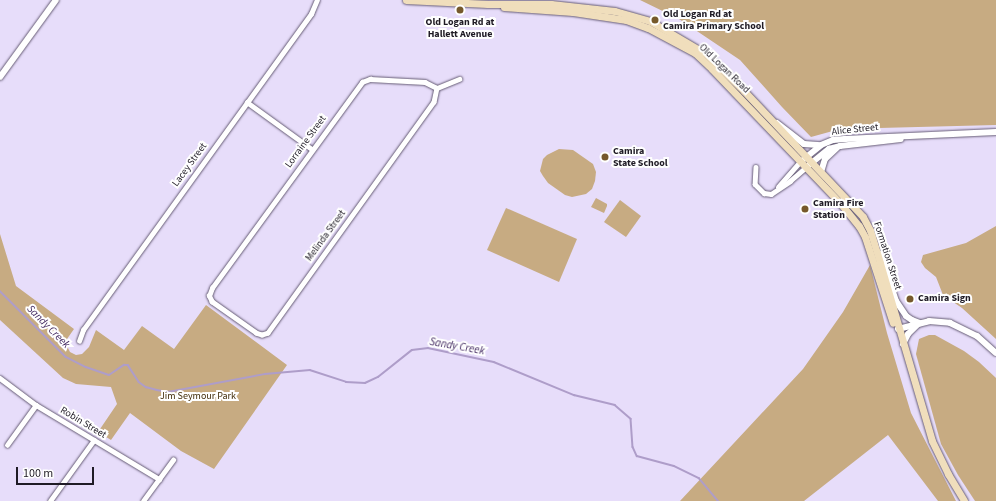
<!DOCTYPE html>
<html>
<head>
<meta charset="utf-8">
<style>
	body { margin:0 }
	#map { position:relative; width:996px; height:501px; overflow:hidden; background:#e7ddfa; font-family:"Source Sans 3",sans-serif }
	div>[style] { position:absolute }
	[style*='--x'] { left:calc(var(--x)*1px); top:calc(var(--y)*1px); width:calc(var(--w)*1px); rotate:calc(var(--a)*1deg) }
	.green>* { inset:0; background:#c7ab82 }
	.stream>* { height:1.5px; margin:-0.75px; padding:0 0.75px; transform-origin:0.75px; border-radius:0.75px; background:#ae9dc9 }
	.roads { filter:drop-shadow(0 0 1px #665c75) drop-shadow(0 0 1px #665c75) }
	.minor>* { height:4.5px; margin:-2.25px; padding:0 2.25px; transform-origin:2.25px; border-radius:2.25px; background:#fff }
	.tertiary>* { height:6px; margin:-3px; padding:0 3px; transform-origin:3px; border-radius:3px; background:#fff }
	.secondary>* { height:7px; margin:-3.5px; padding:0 3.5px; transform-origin:3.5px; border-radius:3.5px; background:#f0debc }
	.dots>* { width:11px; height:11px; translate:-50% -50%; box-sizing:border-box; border:2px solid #fff; border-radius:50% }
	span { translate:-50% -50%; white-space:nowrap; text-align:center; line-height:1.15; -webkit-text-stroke:4px #fff; paint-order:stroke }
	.poi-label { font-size:10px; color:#1f1b25; font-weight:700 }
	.left { translate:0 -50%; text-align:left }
	.street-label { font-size:10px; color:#1f1b25 }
	.park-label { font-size:10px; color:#412c09 }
	.water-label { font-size:11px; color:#442b62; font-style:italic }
	.scale { position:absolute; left:16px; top:467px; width:78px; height:18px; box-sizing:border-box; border:2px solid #1f1b25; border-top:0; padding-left:5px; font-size:12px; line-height:14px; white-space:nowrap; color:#1f1b25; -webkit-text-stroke:3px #fff; paint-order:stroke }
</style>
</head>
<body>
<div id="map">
	<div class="green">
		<div style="clip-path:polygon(640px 0,996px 0,996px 125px,840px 129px,811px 137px,782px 107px,740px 60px,679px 19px)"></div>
		<div style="clip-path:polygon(559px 149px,573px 150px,593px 164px,596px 172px,595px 181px,592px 189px,586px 194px,572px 197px,565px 195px,548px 183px,543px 176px,540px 171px,543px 159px,547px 155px)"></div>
		<div style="clip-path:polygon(596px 198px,607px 204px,607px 206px,604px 213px,591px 207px)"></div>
		<div style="clip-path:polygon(620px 200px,641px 216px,626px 237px,604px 222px)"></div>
		<div style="clip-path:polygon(506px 208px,577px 239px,559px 282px,487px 250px)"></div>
		<div style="clip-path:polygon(996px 226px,996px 339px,962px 308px,943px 295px,936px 277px,925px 268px,921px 262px,923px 255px,966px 243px)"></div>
		<div style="clip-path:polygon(0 234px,16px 286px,74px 329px,67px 339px,66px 344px,70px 352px,76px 355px,82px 354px,89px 347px,96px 330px,124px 350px,142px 326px,174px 349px,206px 305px,287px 365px,214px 469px,181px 451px,130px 413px,111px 440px,98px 432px,117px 404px,111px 387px,76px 384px,63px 378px,0 320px)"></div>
		<div style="clip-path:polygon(870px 265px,887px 333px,911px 413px,956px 501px,938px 501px,888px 435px,804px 501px,680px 501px,803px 369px,843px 312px)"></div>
		<div style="clip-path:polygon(929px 335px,935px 335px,964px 351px,979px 362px,996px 378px,996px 501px,975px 501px,958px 475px,941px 444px,916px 354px,919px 339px)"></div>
	</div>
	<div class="stream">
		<div style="--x:0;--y:291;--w:93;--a:45"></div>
		<div style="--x:66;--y:357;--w:22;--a:27"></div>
		<div style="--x:86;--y:367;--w:24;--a:19"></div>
		<div style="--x:109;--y:375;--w:18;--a:-34"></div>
		<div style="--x:124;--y:365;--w:4;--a:0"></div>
		<div style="--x:128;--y:365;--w:20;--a:57"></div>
		<div style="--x:139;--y:382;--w:9;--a:36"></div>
		<div style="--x:146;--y:387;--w:11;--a:15"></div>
		<div style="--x:157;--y:390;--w:11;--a:10"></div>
		<div style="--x:168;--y:392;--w:99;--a:-10.5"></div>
		<div style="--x:265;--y:374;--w:45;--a:-5.1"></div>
		<div style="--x:310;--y:370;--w:38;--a:18"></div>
		<div style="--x:346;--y:382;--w:19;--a:3"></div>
		<div style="--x:365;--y:383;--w:14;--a:-25"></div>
		<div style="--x:378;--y:377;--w:43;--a:-38.5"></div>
		<div style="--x:412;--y:350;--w:16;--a:-7"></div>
		<div style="--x:428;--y:348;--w:67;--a:12"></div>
		<div style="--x:494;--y:362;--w:87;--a:22.4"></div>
		<div style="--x:574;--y:395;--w:42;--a:13.7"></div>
		<div style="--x:615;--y:405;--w:21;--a:41"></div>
		<div style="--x:631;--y:419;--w:28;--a:86"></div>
		<div style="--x:633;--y:447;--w:10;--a:66"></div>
		<div style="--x:637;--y:456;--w:38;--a:15"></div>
		<div style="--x:674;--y:466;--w:28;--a:26"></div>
		<div style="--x:699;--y:478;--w:30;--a:50"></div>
	</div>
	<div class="roads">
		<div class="minor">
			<div style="--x:437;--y:88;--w:14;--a:102"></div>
			<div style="--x:434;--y:102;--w:284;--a:125.7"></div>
			<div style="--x:268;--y:333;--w:6;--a:162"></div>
			<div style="--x:262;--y:335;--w:6;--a:-162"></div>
			<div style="--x:256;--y:333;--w:54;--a:-144.8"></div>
			<div style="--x:212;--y:302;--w:7;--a:-117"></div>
			<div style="--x:209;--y:296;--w:9;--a:-69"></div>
			<div style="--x:212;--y:288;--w:255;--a:-53.9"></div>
			<div style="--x:362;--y:82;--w:9;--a:-21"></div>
			<div style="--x:370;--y:79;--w:55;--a:3.1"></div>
			<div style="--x:425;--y:82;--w:13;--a:27"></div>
			<div style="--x:437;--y:88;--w:24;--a:-22"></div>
			<div style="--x:247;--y:102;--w:80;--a:35.9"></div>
			<div style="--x:756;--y:167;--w:17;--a:93"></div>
			<div style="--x:755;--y:184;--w:13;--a:45"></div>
			<div style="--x:764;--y:193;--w:7;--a:8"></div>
			<div style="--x:771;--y:194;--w:23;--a:-34"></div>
			<div style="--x:790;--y:181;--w:21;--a:-41"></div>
			<div style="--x:778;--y:187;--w:33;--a:-49"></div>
			<div style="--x:79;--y:341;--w:12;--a:-70"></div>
			<div style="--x:83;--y:330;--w:390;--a:-54.2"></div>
			<div style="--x:311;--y:14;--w:15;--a:-67"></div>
			<div style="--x:0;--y:378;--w:45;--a:36.9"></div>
			<div style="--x:36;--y:405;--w:144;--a:31"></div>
			<div style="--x:7;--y:445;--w:49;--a:-54.1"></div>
			<div style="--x:50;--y:501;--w:75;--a:-54.2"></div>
			<div style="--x:143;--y:501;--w:51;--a:-53.8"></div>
		</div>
		<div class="tertiary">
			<div style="--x:0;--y:77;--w:95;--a:-54"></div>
			<div style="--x:777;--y:123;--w:34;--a:38"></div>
			<div style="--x:804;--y:144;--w:14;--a:4"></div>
			<div style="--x:804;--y:159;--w:22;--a:-39"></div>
			<div style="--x:821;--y:145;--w:13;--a:-23"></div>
			<div style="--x:833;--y:140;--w:12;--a:-5"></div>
			<div style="--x:845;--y:139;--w:151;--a:-2.7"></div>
			<div style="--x:809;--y:165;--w:26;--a:-39"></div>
			<div style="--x:829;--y:149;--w:11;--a:-15"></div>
			<div style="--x:840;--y:146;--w:61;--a:-6.5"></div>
			<div style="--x:821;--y:172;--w:14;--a:-73"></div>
			<div style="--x:825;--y:159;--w:16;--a:-43"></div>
			<div style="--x:880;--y:254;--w:50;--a:71.2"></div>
			<div style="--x:896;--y:301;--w:18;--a:56"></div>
			<div style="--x:906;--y:316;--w:7;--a:34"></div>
			<div style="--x:912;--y:320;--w:9;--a:21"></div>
			<div style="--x:898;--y:329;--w:32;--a:-14"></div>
			<div style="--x:929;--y:321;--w:21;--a:5"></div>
			<div style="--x:950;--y:323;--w:30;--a:26"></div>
			<div style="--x:977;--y:336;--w:25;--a:42"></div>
			<div style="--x:903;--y:344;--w:11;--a:-63"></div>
			<div style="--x:908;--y:334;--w:13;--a:-45"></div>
		</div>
		<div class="secondary">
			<div style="--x:406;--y:0;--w:82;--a:2.8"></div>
			<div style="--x:488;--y:4;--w:63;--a:0"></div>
			<div style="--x:551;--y:4;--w:64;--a:6.2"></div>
			<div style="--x:615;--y:11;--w:36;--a:16"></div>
			<div style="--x:650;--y:21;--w:65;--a:30.5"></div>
			<div style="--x:706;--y:54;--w:53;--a:44.2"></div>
			<div style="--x:744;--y:91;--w:173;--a:46.6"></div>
			<div style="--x:863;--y:217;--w:15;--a:62"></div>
			<div style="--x:870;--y:230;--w:34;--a:73"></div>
			<div style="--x:880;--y:263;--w:185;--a:73.7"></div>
			<div style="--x:932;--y:441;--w:37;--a:64"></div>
			<div style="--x:948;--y:474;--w:31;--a:59"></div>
			<div style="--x:504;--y:7;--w:69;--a:4.1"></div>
			<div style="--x:573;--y:12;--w:54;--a:8.6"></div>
			<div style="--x:626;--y:20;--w:23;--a:20"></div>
			<div style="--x:648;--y:28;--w:53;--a:28"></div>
			<div style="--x:695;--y:53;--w:23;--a:43"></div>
			<div style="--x:712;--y:69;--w:187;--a:46.3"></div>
			<div style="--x:841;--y:204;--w:28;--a:51"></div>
			<div style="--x:859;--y:226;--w:13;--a:61"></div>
			<div style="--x:865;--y:237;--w:90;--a:72"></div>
		</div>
	</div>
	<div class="dots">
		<div style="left:460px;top:10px;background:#76592c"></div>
		<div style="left:655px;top:20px;background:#76592c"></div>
		<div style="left:605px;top:157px;background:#76592c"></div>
		<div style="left:805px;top:209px;background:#76592c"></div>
		<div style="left:910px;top:299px;background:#76592c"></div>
	</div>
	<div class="poi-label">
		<span class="left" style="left:663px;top:20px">Old Logan Rd at<br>Camira Primary School</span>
		<span style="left:460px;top:28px">Old Logan Rd at<br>Hallett Avenue</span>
		<span class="left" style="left:613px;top:157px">Camira<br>State School</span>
		<span class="left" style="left:813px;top:209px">Camira Fire<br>Station</span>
		<span class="left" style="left:918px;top:299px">Camira Sign</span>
	</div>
	<div class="street-label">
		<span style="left:724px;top:69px;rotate:44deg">Old Logan Road</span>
		<span style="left:855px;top:130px;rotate:-6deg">Alice Street</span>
		<span style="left:306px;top:142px;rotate:-54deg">Lorraine Street</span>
		<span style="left:190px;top:165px;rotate:-54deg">Lacey Street</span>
		<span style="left:326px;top:236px;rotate:-54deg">Melinda Street</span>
		<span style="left:887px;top:256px;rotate:72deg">Formation Street</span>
		<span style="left:83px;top:423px;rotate:31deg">Robin Street</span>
	</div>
	<div class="park-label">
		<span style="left:198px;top:397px">Jim Seymour Park</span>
	</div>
	<div class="water-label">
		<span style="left:48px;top:327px;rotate:45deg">Sandy Creek</span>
		<span style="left:457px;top:347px;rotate:10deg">Sandy Creek</span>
	</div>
	<div class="scale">100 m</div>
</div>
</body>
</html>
